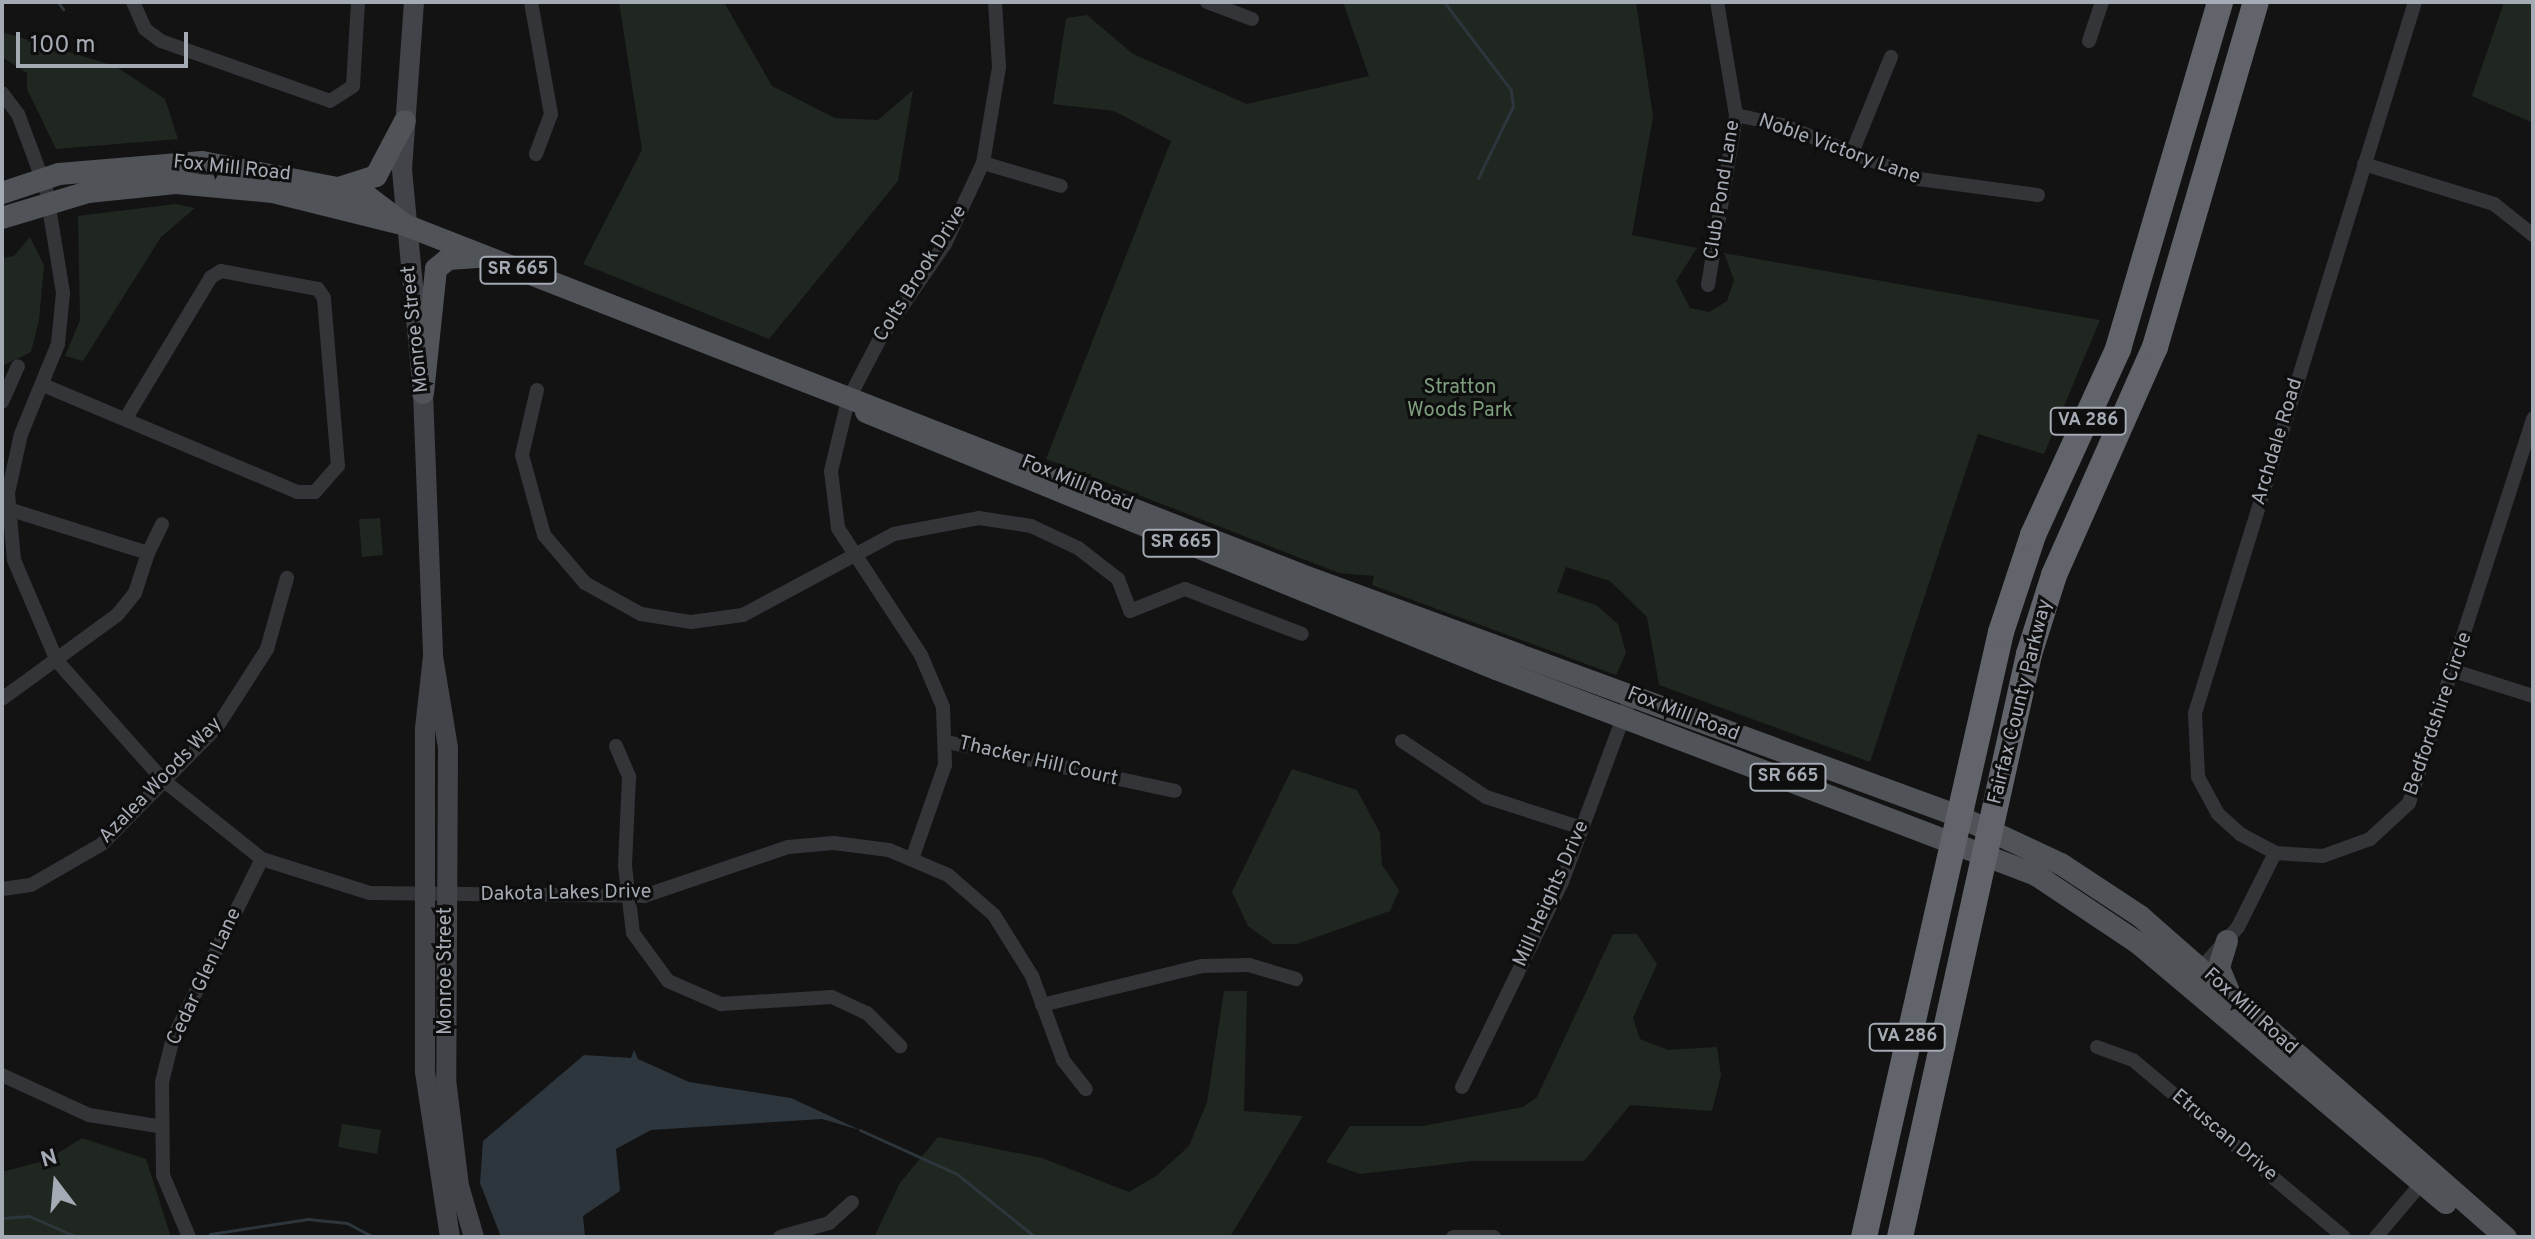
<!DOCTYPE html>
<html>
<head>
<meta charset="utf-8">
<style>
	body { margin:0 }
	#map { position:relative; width:2535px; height:1239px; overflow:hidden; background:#131314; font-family:Overpass,sans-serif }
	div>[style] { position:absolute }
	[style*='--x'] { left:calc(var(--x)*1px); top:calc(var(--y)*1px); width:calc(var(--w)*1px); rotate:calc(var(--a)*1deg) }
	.green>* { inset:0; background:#1f2720 }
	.water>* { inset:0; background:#2d363c }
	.stream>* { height:3px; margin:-1.5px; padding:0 1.5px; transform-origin:1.5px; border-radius:1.5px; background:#2d363c }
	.street>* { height:14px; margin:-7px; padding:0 7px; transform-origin:7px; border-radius:7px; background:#343539 }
	.secondary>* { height:20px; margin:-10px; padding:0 10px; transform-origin:10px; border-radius:10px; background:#424449 }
	.primary>* { height:22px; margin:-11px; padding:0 11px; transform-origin:11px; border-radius:11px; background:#505358 }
	.highway>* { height:26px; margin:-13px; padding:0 13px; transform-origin:13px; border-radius:13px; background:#61646a }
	span { translate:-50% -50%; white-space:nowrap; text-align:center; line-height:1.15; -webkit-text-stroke:6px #0e0e0f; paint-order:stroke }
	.shield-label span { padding:2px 6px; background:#0e0e0f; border:2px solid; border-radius:6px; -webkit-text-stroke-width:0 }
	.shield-label { font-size:18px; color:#a5abb4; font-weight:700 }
	.street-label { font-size:20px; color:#a5abb4 }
	.park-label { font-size:20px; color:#7e9e7d }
	.frame { position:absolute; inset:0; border:4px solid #a5abb4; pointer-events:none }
	.north { position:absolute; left:16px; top:1143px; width:80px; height:80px; -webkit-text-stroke:6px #0e0e0f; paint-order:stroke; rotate:344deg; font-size:22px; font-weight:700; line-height:32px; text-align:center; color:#a5abb4 }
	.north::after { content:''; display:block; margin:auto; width:28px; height:36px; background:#a5abb4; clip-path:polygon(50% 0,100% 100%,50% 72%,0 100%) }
	.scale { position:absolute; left:16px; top:32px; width:172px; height:36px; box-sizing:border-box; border:4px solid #a5abb4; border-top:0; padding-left:10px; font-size:24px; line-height:28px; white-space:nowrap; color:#a5abb4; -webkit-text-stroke:6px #0e0e0f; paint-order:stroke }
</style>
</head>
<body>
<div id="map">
	<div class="green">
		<div style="clip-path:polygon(619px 2px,724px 2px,772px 86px,835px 118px,878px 120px,913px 90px,898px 181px,769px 339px,583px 264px,642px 150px)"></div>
		<div style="clip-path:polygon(1343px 2px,1636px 2px,1653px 117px,1632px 235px,1697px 248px,1676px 281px,1690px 308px,1709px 312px,1727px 301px,1734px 280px,1724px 253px,2100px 320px,2044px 454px,1978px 434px,1870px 762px,1659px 685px,1647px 617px,1610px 581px,1566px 567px,1557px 592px,1596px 605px,1618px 624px,1626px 653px,1616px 675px,1372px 585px,1374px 576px,1339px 573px,1046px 459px,1171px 141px,1114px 111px,1053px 104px,1066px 18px,1087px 15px,1133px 54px,1247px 104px,1369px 76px)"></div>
		<div style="clip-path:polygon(2504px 2px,2533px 2px,2533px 123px,2472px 96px)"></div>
		<div style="clip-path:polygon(2px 32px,115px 66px,165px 99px,178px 139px,56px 149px,27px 89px,27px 73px,2px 57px)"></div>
		<div style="clip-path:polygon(175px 204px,195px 208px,161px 237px,83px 361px,65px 356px,80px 320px,78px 216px)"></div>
		<div style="clip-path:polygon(30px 237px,44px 265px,39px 320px,31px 352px,2px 366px,2px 258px,14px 256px)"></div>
		<div style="clip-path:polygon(380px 518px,383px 555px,362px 557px,359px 519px)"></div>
		<div style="clip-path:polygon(1292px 769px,1357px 790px,1380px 833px,1382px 865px,1399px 890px,1390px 911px,1297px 944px,1273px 944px,1248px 926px,1232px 892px)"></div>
		<div style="clip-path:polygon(1613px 934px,1637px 934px,1657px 964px,1633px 1018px,1640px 1039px,1668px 1050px,1717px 1047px,1721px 1075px,1712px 1111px,1630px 1105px,1584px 1161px,1473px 1161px,1360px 1174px,1326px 1162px,1350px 1126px,1423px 1126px,1523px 1107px,1537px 1097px)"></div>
		<div style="clip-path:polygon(1224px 991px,1247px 991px,1244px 1111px,1303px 1116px,1230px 1237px,874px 1237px,900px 1183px,938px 1137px,1042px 1158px,1129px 1192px,1156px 1176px,1189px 1146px,1207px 1102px)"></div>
		<div style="clip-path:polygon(342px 1124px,381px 1130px,377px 1154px,338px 1147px)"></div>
		<div style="clip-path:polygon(82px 1138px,146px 1159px,171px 1237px,2px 1237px,2px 1172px,47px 1160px)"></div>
	</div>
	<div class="water">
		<div style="clip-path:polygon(634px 1050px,638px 1059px,689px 1082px,791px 1098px,860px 1130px,822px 1119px,651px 1130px,616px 1149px,620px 1191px,583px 1216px,585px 1237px,501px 1237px,480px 1183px,483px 1141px,584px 1055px,631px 1058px)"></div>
	</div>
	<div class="stream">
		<div style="--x:58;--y:2;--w:9;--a:54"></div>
		<div style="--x:1444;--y:2;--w:111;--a:52.7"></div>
		<div style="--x:1511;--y:90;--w:16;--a:83"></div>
		<div style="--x:1513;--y:106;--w:80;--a:115.9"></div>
		<div style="--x:860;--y:1130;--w:107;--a:24.4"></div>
		<div style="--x:957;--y:1174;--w:100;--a:38.9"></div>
		<div style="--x:2;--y:1218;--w:27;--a:-4"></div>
		<div style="--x:29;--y:1216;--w:52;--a:23.6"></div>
		<div style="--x:210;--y:1234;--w:99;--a:-8.7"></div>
		<div style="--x:308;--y:1219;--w:39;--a:6"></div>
		<div style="--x:347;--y:1223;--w:30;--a:28"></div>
	</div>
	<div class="street">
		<div style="--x:133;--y:2;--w:30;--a:66"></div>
		<div style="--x:145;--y:29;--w:20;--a:37"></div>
		<div style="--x:161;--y:41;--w:179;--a:19.5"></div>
		<div style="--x:330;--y:101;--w:27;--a:-33"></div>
		<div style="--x:353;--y:86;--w:84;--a:-86.6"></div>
		<div style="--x:531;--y:2;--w:114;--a:79.9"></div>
		<div style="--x:551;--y:114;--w:43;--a:110.6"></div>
		<div style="--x:1207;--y:2;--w:48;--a:20.7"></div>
		<div style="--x:2415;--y:2;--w:744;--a:107.19"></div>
		<div style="--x:2195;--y:713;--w:64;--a:87.3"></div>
		<div style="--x:2198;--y:777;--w:42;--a:61.6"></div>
		<div style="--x:2218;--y:814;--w:30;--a:42"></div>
		<div style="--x:2240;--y:834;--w:40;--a:28"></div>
		<div style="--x:2275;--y:853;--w:48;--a:3.6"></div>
		<div style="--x:2323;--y:856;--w:50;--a:-19.9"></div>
		<div style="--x:2370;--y:839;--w:53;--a:-42.7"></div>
		<div style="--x:2409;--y:803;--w:404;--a:-72.1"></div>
		<div style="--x:2089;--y:41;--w:41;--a:-71.6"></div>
		<div style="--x:2;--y:93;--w:26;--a:53"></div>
		<div style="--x:18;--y:114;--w:80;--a:69.5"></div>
		<div style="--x:46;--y:189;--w:105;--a:80.7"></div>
		<div style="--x:63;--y:293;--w:51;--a:95.6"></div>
		<div style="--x:58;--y:344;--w:97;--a:112.3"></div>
		<div style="--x:21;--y:434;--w:60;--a:102.4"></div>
		<div style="--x:8;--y:493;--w:67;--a:84.9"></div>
		<div style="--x:14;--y:560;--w:110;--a:66.9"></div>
		<div style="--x:57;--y:661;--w:159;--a:48.3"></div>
		<div style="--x:163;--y:780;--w:127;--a:38.6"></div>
		<div style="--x:262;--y:859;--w:113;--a:17.5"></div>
		<div style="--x:370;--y:893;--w:274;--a:0.6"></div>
		<div style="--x:644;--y:896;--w:152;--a:-18.8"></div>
		<div style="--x:788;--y:847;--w:46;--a:-5"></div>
		<div style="--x:834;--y:843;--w:55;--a:7.3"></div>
		<div style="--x:889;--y:850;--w:64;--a:23"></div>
		<div style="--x:948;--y:875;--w:61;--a:41"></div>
		<div style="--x:994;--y:915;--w:72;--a:58.1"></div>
		<div style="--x:1032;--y:976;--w:90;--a:69.7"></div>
		<div style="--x:1063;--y:1060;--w:37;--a:52"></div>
		<div style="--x:1736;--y:115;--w:47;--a:12.3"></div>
		<div style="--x:1782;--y:125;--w:147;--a:21.5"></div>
		<div style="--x:1919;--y:179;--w:120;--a:7.7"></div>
		<div style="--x:1851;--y:155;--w:106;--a:-67.8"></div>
		<div style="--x:983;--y:163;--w:81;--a:16.4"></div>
		<div style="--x:2364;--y:164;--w:136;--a:17.1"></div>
		<div style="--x:2494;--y:204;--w:50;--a:38.5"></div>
		<div style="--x:1708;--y:285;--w:172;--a:-80.6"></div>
		<div style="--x:1736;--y:115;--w:115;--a:-99.5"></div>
		<div style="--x:43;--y:385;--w:277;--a:22.8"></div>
		<div style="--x:298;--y:492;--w:17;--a:0"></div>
		<div style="--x:315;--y:492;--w:35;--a:-49"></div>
		<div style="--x:338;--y:466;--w:169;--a:-94.8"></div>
		<div style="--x:324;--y:298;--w:11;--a:-124"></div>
		<div style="--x:318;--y:289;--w:99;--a:-169.5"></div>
		<div style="--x:221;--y:271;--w:12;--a:149"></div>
		<div style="--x:211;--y:277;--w:165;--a:121.1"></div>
		<div style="--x:537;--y:390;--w:67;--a:103"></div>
		<div style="--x:522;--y:455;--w:83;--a:74.6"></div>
		<div style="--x:544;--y:535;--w:63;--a:49.5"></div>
		<div style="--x:585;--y:583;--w:64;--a:29"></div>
		<div style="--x:641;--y:614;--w:51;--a:9.1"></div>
		<div style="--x:691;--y:622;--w:52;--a:-7.7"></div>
		<div style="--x:743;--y:615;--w:171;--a:-28.2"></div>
		<div style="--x:894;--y:534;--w:86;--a:-10.7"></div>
		<div style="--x:979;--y:518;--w:53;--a:8.7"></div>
		<div style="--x:1031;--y:526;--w:52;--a:25.1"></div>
		<div style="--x:1078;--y:548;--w:51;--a:37.8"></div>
		<div style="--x:1118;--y:579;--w:34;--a:69"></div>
		<div style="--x:1130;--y:611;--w:59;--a:-21.8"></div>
		<div style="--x:1185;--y:589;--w:125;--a:21"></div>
		<div style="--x:2;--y:402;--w:39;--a:-66"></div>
		<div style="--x:2;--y:507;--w:153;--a:17.5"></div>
		<div style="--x:148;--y:553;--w:42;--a:108"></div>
		<div style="--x:135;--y:593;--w:28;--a:129"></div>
		<div style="--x:117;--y:615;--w:142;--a:143.9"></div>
		<div style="--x:148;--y:553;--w:32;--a:-64"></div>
		<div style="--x:2454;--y:671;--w:83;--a:17.6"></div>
		<div style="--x:1402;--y:741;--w:101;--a:33.7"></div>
		<div style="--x:1486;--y:797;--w:101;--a:17.9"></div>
		<div style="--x:947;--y:742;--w:233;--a:12.1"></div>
		<div style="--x:616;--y:746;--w:34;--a:67"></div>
		<div style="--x:629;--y:777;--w:89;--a:92.6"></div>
		<div style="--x:625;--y:866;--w:67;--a:83.2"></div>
		<div style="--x:633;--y:933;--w:59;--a:53.9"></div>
		<div style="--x:668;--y:981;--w:58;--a:23.5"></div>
		<div style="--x:721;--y:1004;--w:111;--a:-3.6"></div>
		<div style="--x:832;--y:997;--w:38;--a:25"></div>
		<div style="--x:867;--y:1013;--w:47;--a:45"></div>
		<div style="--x:912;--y:859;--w:100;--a:-70.7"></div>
		<div style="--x:945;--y:765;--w:58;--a:-92"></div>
		<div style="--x:943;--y:707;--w:56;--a:-112.9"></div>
		<div style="--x:921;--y:655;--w:152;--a:-123.2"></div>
		<div style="--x:838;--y:528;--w:57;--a:-97"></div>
		<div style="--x:831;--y:471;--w:73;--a:-76.5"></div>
		<div style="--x:848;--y:400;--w:71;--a:-62.4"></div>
		<div style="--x:881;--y:337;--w:113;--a:-55.5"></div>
		<div style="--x:945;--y:244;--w:89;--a:-64.9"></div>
		<div style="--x:983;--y:163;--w:97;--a:-80.5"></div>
		<div style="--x:999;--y:67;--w:65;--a:-93.5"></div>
		<div style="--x:2;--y:889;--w:29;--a:-8"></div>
		<div style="--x:31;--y:885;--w:82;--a:-30"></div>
		<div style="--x:102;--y:844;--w:164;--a:-45.5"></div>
		<div style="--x:217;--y:727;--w:93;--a:-57.3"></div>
		<div style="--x:267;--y:649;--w:74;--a:-74.3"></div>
		<div style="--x:2195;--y:975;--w:64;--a:-48.1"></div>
		<div style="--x:2238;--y:927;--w:83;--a:-63.4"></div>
		<div style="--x:1042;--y:1005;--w:165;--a:-13.7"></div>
		<div style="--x:1202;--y:966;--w:47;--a:-1.2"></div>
		<div style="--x:1249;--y:965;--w:49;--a:16.6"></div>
		<div style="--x:2097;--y:1047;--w:38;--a:20"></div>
		<div style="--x:2133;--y:1060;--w:275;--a:40"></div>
		<div style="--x:2;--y:1075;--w:96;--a:24.7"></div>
		<div style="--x:89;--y:1115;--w:70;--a:9.1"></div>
		<div style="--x:1462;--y:1087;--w:228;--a:-64"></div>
		<div style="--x:1562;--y:882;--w:198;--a:-69.6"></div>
		<div style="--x:189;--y:1237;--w:67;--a:-112.8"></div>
		<div style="--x:163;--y:1175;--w:93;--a:-90.6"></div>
		<div style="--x:162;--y:1082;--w:45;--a:-76"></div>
		<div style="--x:173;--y:1038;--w:200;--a:-63.6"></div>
		<div style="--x:780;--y:1237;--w:51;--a:-15.9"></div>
		<div style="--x:829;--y:1223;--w:31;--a:-42"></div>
		<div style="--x:1453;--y:1237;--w:41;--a:0"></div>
		<div style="--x:2376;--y:1237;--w:76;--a:-49.8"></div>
	</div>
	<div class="secondary">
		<div style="--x:414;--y:2;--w:168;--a:94.1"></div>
		<div style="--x:402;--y:170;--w:224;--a:84.6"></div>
		<div style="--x:423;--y:393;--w:263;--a:87.8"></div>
		<div style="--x:433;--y:656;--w:73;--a:96.3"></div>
		<div style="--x:425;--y:729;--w:343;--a:90"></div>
		<div style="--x:425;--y:1072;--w:167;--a:81.4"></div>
		<div style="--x:433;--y:656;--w:93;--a:80.7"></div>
		<div style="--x:448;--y:748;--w:331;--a:90.3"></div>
		<div style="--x:446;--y:1079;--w:108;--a:83.1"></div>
		<div style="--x:459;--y:1186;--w:53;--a:73.6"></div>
	</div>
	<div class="primary">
		<div style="--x:342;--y:187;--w:36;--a:-18"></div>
		<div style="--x:376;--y:176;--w:62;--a:-62.2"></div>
		<div style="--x:2;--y:193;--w:60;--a:-18.4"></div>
		<div style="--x:59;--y:174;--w:144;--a:-4.8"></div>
		<div style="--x:202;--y:162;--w:164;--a:10.9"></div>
		<div style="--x:363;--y:193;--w:53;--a:37.3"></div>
		<div style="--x:2;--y:218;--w:90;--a:-16.8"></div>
		<div style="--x:88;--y:192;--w:88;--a:-5.8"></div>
		<div style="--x:176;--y:183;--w:97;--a:5.3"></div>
		<div style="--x:273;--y:192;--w:136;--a:14"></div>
		<div style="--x:405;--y:225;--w:960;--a:21.32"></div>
		<div style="--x:1299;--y:574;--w:702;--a:20.16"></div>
		<div style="--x:1958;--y:816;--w:114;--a:25"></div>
		<div style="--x:2061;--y:864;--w:95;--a:33.4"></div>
		<div style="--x:2140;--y:916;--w:487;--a:41.3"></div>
		<div style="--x:423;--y:393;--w:125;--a:-84"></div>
		<div style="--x:436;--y:269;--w:16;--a:-40"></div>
		<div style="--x:448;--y:259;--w:29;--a:-4"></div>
		<div style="--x:866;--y:412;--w:680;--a:22.19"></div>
		<div style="--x:1496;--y:669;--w:578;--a:20.88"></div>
		<div style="--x:2036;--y:875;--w:123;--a:33.7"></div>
		<div style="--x:2138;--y:943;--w:403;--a:40.2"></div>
		<div style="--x:2227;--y:941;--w:28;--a:107"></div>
		<div style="--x:2219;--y:968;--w:25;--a:67"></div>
	</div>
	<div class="highway">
		<div style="--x:1864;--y:1237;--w:620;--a:-77.24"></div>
		<div style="--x:2001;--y:632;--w:102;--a:-71.7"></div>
		<div style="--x:2033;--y:535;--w:205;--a:-65.4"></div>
		<div style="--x:2118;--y:349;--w:362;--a:-73.6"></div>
		<div style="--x:1900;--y:1237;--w:597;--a:-77.52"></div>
		<div style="--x:2029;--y:654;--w:83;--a:-72.4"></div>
		<div style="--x:2054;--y:575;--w:249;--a:-66.1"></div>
		<div style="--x:2155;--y:347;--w:359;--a:-73.7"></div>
	</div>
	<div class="shield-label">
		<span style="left:518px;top:270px">SR 665</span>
		<span style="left:2088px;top:421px">VA 286</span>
		<span style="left:1181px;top:543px">SR 665</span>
		<span style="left:1788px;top:777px">SR 665</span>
		<span style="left:1907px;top:1037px">VA 286</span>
	</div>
	<div class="street-label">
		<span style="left:1839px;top:150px;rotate:20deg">Noble Victory Lane</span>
		<span style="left:232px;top:169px;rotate:6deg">Fox Mill Road</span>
		<span style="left:1723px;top:190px;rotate:-81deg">Club Pond Lane</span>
		<span style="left:921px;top:274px;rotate:-58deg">Colts Brook Drive</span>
		<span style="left:416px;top:329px;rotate:-96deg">Monroe Street</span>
		<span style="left:2278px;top:442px;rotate:-73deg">Archdale Road</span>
		<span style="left:1077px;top:484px;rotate:22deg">Fox Mill Road</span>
		<span style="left:2021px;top:702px;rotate:-76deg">Fairfax County Parkway</span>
		<span style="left:2439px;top:714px;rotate:-71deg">Bedfordshire Circle</span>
		<span style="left:1683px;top:715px;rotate:21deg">Fox Mill Road</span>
		<span style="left:1038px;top:762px;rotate:13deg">Thacker Hill Court</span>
		<span style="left:161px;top:781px;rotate:-46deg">Azalea Woods Way</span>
		<span style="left:566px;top:894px;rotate:-1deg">Dakota Lakes Drive</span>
		<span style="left:1552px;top:894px;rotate:-66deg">Mill Heights Drive</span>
		<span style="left:446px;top:971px;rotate:-90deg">Monroe Street</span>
		<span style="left:205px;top:977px;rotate:-65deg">Cedar Glen Lane</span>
		<span style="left:2250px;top:1012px;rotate:42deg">Fox Mill Road</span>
		<span style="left:2224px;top:1136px;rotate:40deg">Etruscan Drive</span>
	</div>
	<div class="park-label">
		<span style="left:1460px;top:400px">Stratton<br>Woods Park</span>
	</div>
	<div class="frame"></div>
	<div class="north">N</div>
	<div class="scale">100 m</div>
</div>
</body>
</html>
